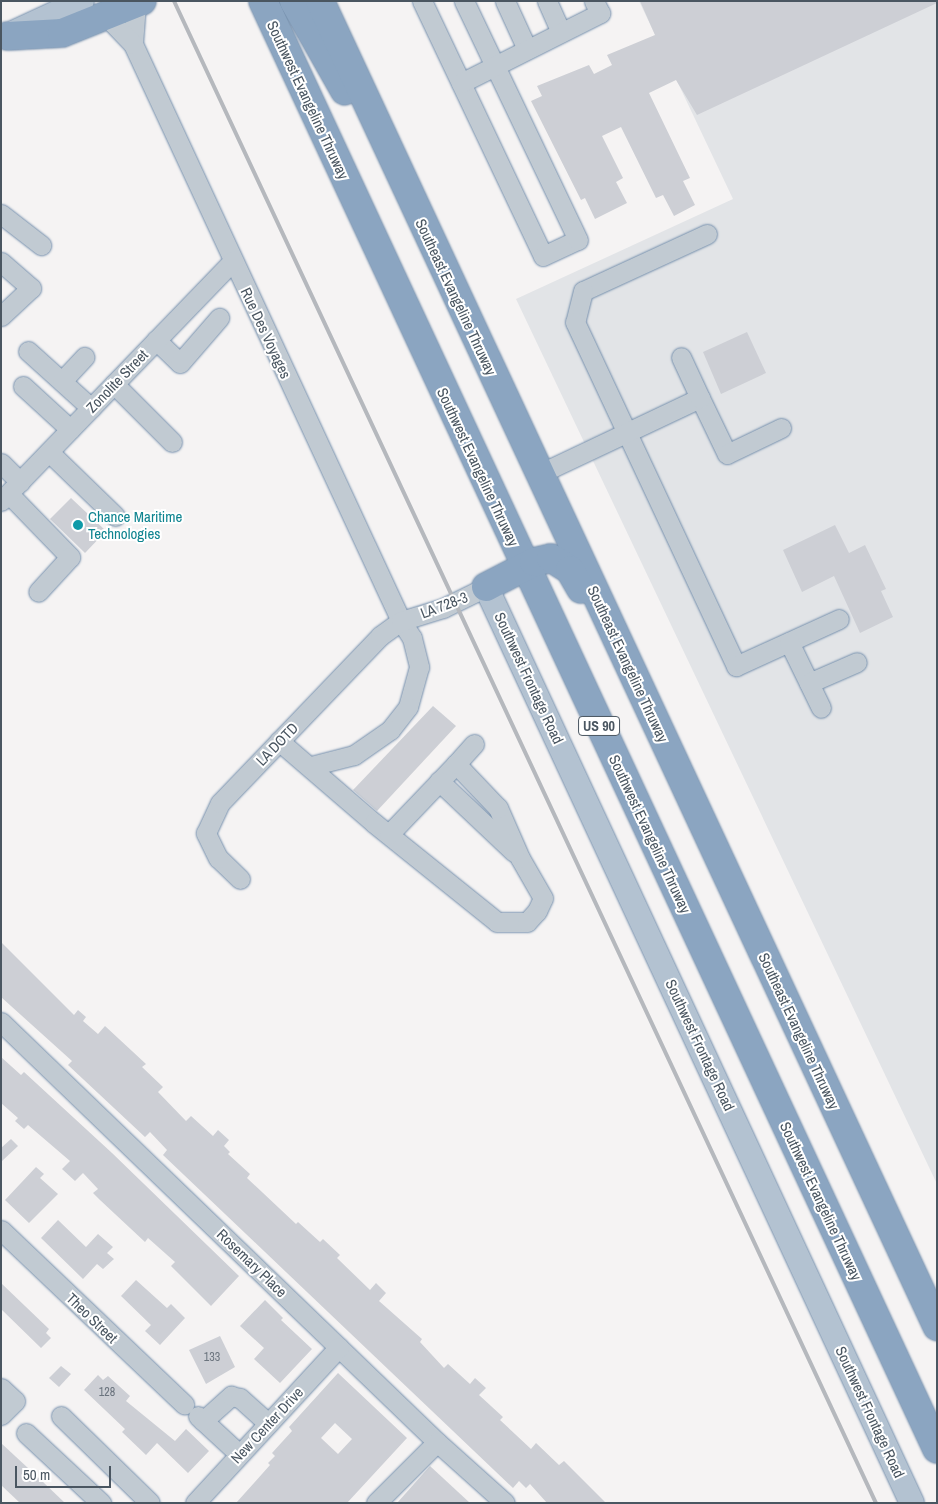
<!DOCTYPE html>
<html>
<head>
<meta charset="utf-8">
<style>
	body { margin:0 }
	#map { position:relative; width:938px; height:1504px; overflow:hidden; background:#f5f3f3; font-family:"Archivo Narrow",sans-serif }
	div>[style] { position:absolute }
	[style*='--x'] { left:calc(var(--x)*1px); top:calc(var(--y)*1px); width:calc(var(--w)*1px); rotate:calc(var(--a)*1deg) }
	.airport>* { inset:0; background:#e2e4e7 }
	.building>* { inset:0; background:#cdcfd5 }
	.roads { filter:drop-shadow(0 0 1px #7690ad) drop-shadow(0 0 1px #7690ad) }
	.minor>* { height:19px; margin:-9.5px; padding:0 9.5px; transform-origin:9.5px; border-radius:9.5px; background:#c1cad2 }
	.major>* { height:24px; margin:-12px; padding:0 12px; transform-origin:12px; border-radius:12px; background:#b3c2d1 }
	.highway>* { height:28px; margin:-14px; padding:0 14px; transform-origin:14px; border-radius:14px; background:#8ba5c1 }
	.rail>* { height:4px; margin:-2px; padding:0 2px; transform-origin:2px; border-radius:2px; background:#b5b8bd }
	.dots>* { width:14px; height:14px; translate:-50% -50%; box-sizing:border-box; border:2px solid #fff; border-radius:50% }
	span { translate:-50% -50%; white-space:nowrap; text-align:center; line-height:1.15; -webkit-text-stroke:4px #fff; paint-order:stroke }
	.number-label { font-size:12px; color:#6b747e }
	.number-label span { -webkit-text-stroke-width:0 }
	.shield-label span { padding:1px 4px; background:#fff; border:1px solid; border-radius:4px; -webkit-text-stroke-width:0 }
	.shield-label { font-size:14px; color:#4a5661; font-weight:700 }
	.street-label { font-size:15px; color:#4a5661 }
	.culture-label { font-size:15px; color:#0d838f }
	.left { translate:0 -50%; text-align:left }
	.frame { position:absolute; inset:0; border:2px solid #4a5661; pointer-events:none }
	.scale { position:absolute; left:15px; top:1466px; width:96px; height:22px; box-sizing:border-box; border:2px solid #4a5661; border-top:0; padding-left:6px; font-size:15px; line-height:18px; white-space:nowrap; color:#4a5661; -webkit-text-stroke:4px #fff; paint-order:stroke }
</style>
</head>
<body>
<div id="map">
	<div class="airport">
		<div style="clip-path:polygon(639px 1px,937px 1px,937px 1184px,516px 299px,733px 199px)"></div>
	</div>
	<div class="building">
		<div style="clip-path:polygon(640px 1px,937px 1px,937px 3px,697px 115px,676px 80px,649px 93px,690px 178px,683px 181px,695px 205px,674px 216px,663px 195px,656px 198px,621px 127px,602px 136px,623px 178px,616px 182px,627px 203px,595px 219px,585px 198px,581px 200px,531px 101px,542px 96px,537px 86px,589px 65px,594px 74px,612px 65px,607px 55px,655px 35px)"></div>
		<div style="clip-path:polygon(747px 332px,766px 373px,721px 394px,703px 352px)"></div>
		<div style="clip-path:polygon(71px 498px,106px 531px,85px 553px,50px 519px)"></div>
		<div style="clip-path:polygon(835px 525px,849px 553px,865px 545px,886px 589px,881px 591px,893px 617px,860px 633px,834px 576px,802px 592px,783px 550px)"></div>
		<div style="clip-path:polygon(433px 706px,456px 726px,377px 811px,353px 790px)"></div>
		<div style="clip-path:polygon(1px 942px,74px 1015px,78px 1010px,86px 1017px,83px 1021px,98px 1034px,105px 1026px,146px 1064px,142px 1067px,163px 1087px,158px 1092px,186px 1121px,191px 1116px,213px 1136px,218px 1130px,229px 1140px,224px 1146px,230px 1152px,228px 1154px,250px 1174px,247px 1178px,296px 1224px,298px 1222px,320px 1242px,323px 1239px,340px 1255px,337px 1258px,370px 1290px,376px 1283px,386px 1293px,379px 1301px,422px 1339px,420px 1342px,444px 1368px,448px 1364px,470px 1384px,475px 1378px,486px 1388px,479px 1395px,503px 1417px,500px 1420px,531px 1449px,536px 1443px,559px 1465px,564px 1461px,606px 1503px,547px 1503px,530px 1484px,526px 1488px,519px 1481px,513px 1488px,163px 1155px,167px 1150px,150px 1132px,145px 1137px,68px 1065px,72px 1061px,1px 997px)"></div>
		<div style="clip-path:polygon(1px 1057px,21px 1075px,24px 1072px,112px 1153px,239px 1276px,211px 1306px,171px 1266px,175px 1262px,148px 1238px,145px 1242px,100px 1200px,93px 1193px,98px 1189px,83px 1173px,75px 1181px,62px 1169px,70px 1161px,28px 1125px,24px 1129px,15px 1121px,18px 1118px,1px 1103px)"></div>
		<div style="clip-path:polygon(11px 1139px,18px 1146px,1px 1162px,1px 1148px)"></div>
		<div style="clip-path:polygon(36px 1167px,44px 1174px,40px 1178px,58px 1194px,29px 1223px,5px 1200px)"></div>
		<div style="clip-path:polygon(58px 1220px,86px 1247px,98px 1234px,113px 1247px,107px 1253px,114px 1259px,103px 1269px,97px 1264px,83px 1279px,41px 1238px)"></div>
		<div style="clip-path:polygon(136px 1280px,167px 1308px,171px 1304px,185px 1318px,160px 1345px,145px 1331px,151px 1325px,121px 1296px)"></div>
		<div style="clip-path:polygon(1px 1283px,49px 1329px,46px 1333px,51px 1338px,41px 1348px,1px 1309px)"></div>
		<div style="clip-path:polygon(265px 1300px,283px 1318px,281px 1320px,312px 1349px,280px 1383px,254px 1359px,264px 1348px,240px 1326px)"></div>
		<div style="clip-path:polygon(220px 1336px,235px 1367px,206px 1384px,189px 1350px)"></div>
		<div style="clip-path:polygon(61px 1366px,71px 1374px,59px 1387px,49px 1378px)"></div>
		<div style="clip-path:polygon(evenodd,338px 1373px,407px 1438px,347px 1503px,236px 1503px,270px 1465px,268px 1463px,275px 1456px,272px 1453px,292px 1431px,289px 1427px,338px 1373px,335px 1423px,352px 1439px,338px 1454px,321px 1438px,335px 1423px)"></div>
		<div style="clip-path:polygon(98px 1375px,103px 1380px,108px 1376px,130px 1396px,126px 1401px,175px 1441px,186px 1429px,209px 1451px,188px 1473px,157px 1443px,146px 1455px,122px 1432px,125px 1429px,84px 1390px)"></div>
		<div style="clip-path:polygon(1px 1443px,42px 1481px,65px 1503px,20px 1503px,1px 1485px)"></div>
		<div style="clip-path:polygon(430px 1466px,470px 1503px,397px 1503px)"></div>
	</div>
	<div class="roads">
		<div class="minor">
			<div style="--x:422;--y:1;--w:282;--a:64.6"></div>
			<div style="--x:543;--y:256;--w:38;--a:-25"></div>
			<div style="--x:578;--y:240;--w:265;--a:-115.5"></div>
			<div style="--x:505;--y:1;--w:53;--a:65.4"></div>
			<div style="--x:547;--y:1;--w:34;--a:66"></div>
			<div style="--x:136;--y:4;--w:40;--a:94.3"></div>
			<div style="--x:133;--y:44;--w:636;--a:65.09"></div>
			<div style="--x:401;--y:621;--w:20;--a:57"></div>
			<div style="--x:412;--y:638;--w:30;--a:76"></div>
			<div style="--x:419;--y:667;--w:41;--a:105.4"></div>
			<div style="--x:408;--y:707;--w:29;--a:128"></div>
			<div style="--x:390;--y:730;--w:44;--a:145.2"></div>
			<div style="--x:354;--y:755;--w:44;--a:165.7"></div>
			<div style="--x:106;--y:16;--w:39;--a:46"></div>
			<div style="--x:461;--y:83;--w:156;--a:-26.7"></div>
			<div style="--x:600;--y:13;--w:13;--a:-117"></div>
			<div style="--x:1;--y:214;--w:51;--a:37.8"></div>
			<div style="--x:707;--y:234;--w:136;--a:155.3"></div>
			<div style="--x:583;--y:291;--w:32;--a:104"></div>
			<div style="--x:575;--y:322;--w:380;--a:64.9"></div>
			<div style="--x:736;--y:666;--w:113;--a:-24.5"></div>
			<div style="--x:1;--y:262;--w:40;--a:41"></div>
			<div style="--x:31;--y:288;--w:41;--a:137"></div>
			<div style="--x:156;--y:340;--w:33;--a:44"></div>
			<div style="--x:180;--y:363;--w:60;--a:-49.1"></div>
			<div style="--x:28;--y:351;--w:85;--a:42.1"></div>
			<div style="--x:62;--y:381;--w:33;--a:-47"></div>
			<div style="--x:114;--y:384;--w:82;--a:45"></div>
			<div style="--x:23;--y:386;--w:64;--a:42.5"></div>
			<div style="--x:700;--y:398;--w:62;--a:64.3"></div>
			<div style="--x:727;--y:454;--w:60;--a:-25.7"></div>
			<div style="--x:49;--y:452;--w:92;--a:44.1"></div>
			<div style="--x:1;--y:463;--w:27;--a:45"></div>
			<div style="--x:539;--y:474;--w:178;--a:-25.3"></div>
			<div style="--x:700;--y:398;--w:45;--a:-114.9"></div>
			<div style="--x:9;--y:494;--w:88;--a:45.9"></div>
			<div style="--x:70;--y:557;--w:47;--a:132.4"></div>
			<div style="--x:1;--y:501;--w:334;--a:-46"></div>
			<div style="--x:789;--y:642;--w:73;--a:64.1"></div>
			<div style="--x:809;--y:683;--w:52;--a:-23.6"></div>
			<div style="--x:279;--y:741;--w:125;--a:40.8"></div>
			<div style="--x:374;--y:823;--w:158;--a:38.8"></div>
			<div style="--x:497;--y:922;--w:30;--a:0"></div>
			<div style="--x:527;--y:922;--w:15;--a:-48"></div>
			<div style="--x:537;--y:911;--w:14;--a:-65"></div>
			<div style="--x:543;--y:898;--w:46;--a:-119.9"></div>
			<div style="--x:520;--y:858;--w:55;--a:-113.7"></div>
			<div style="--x:498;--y:808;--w:61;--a:-133.7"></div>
			<div style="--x:456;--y:764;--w:97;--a:133.7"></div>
			<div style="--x:456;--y:764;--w:27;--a:-48"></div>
			<div style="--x:439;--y:781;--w:103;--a:43.4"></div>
			<div style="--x:240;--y:879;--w:30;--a:-136"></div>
			<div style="--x:218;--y:858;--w:28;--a:-116"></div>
			<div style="--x:206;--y:833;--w:33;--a:-65"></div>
			<div style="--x:220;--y:803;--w:231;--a:-46.2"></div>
			<div style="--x:380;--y:636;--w:26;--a:-36"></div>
			<div style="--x:401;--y:621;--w:44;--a:-17.2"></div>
			<div style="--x:443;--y:608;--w:48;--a:-26"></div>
			<div style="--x:1;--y:1022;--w:605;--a:43.93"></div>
			<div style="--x:437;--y:1442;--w:91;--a:41.9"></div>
			<div style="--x:1;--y:1230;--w:253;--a:43.6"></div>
			<div style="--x:1;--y:1388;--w:19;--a:43"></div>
			<div style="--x:15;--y:1401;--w:20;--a:135"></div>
			<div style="--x:61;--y:1416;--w:124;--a:44.3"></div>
			<div style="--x:198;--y:1416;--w:56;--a:42.8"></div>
			<div style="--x:203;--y:1421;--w:38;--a:-42"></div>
			<div style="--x:231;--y:1396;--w:9;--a:13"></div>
			<div style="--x:240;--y:1398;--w:38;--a:42"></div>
			<div style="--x:26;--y:1433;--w:103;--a:43"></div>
			<div style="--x:195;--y:1503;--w:212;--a:-47.3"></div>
			<div style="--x:376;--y:1503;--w:86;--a:-45"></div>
		</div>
		<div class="major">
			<div style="--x:11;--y:34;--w:78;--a:-24.9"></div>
			<div style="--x:486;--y:587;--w:1010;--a:65.06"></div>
		</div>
		<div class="highway">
			<div style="--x:263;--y:1;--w:1597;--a:65.04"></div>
			<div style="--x:294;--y:1;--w:103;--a:60.5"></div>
			<div style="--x:320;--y:1;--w:1462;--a:65.03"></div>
			<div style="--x:8;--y:36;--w:54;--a:-3.2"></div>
			<div style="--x:62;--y:33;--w:86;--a:-21.8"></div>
			<div style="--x:486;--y:587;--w:54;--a:-27.5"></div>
			<div style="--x:534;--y:562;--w:17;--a:-13"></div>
			<div style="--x:551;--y:558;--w:22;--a:32"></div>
			<div style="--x:570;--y:570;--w:22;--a:60"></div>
		</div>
	</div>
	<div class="rail">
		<div style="--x:174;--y:1;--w:1658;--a:64.95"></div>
	</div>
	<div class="dots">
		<div style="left:78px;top:525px;background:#0f9aa8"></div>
	</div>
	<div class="number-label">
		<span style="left:212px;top:1358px">133</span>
		<span style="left:107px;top:1393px">128</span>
	</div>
	<div class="shield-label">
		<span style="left:599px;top:726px">US 90</span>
	</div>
	<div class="street-label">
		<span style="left:308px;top:100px;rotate:65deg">Southwest Evangeline Thruway</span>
		<span style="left:456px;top:297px;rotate:65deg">Southeast Evangeline Thruway</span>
		<span style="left:266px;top:333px;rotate:65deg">Rue Des Voyages</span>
		<span style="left:117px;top:381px;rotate:-46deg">Zonolite Street</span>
		<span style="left:478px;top:467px;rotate:65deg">Southwest Evangeline Thruway</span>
		<span style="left:444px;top:605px;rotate:-21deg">LA 728-3</span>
		<span style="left:628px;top:664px;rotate:65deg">Southeast Evangeline Thruway</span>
		<span style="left:529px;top:678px;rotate:65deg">Southwest Frontage Road</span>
		<span style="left:277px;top:744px;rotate:-46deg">LA DOTD</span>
		<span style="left:650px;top:834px;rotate:65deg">Southwest Evangeline Thruway</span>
		<span style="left:799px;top:1031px;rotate:65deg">Southeast Evangeline Thruway</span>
		<span style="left:700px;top:1045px;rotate:65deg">Southwest Frontage Road</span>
		<span style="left:821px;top:1201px;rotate:65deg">Southwest Evangeline Thruway</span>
		<span style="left:252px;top:1263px;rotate:44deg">Rosemary Place</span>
		<span style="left:92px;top:1318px;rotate:44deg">Theo Street</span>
		<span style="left:870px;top:1412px;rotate:65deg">Southwest Frontage Road</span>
		<span style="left:267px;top:1425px;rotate:-47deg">New Center Drive</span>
	</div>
	<div class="culture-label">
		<span class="left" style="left:88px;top:525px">Chance Maritime<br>Technologies</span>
	</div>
	<div class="frame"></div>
	<div class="scale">50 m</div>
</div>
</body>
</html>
